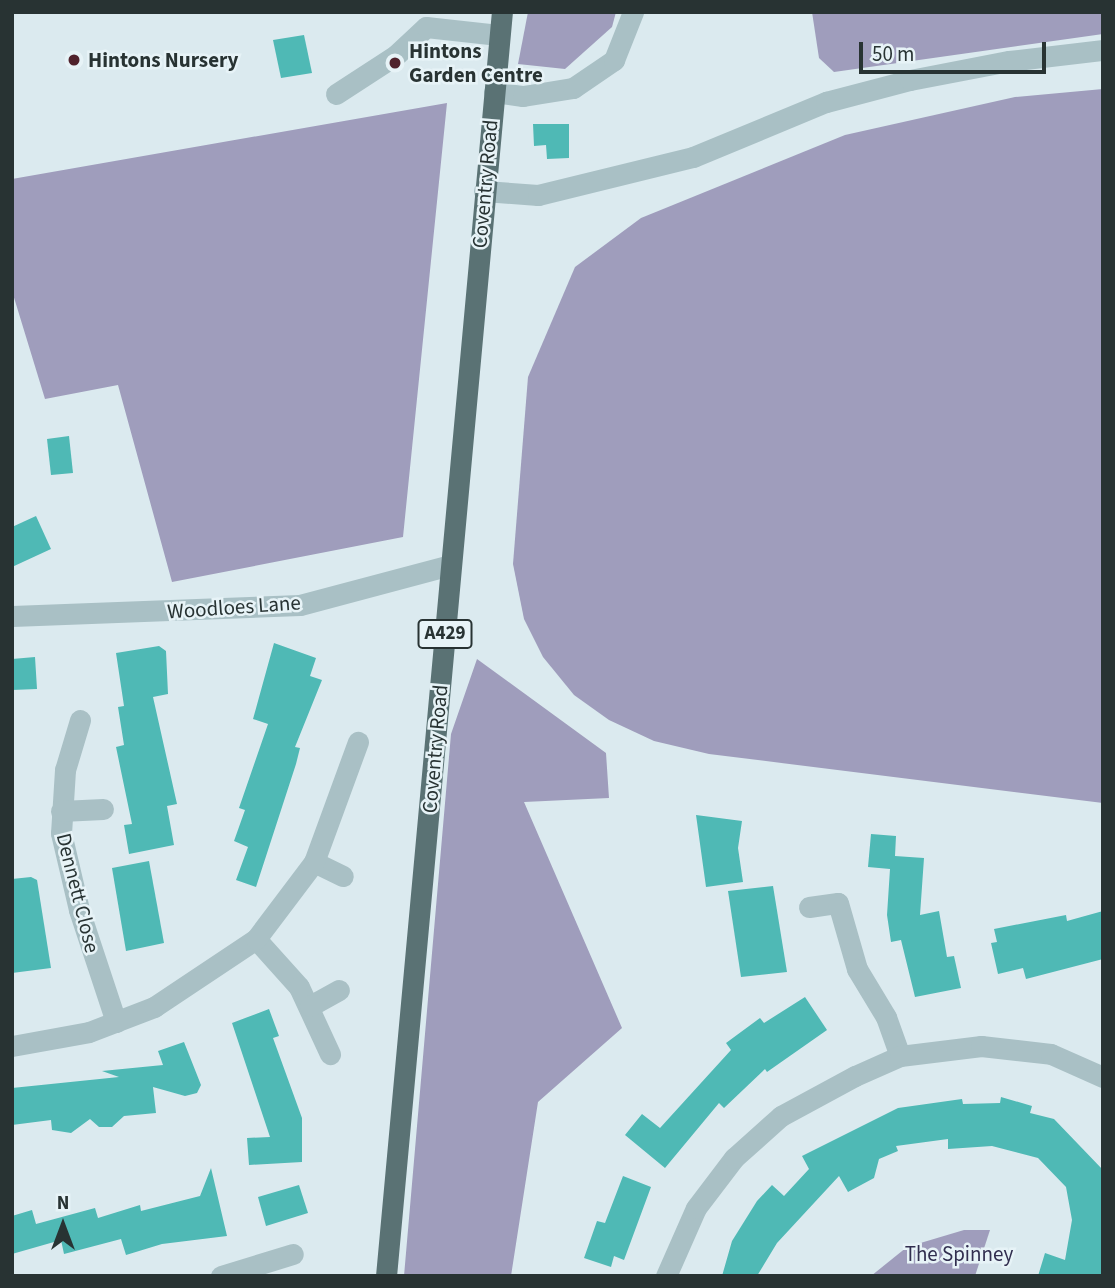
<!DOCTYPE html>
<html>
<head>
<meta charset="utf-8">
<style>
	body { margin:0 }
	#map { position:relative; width:1115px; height:1288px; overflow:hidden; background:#dbeaef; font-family:"Source Sans 3",sans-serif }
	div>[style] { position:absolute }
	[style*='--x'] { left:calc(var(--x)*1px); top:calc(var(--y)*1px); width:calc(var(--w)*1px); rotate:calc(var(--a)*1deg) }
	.green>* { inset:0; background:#9f9dbc }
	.building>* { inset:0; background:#4fb9b5 }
	.minor>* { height:21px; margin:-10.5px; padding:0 10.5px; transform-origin:10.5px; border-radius:10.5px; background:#a9c0c5 }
	.major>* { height:21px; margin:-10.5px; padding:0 10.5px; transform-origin:10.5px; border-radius:10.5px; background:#5a7274 }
	.dots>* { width:19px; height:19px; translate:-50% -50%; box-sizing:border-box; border:4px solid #e7f3f7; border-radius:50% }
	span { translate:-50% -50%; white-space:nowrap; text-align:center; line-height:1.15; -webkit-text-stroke:5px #e7f3f7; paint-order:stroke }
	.shield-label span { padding:2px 5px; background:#e7f3f7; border:2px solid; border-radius:5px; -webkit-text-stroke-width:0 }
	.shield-label { font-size:19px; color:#283333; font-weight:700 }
	.poi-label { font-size:21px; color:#283333; font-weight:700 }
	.left { translate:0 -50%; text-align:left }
	.street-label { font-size:21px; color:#283333 }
	.park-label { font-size:21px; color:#312e4f }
	.frame { position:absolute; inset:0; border:14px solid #283333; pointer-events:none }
	.north { position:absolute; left:28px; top:1190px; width:70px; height:70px; -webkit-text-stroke:5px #e7f3f7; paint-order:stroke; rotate:0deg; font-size:19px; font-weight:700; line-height:28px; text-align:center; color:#283333 }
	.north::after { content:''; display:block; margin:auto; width:24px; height:32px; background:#283333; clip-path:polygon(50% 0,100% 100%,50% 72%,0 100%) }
	.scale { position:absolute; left:859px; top:42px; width:187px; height:32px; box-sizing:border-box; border:4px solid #283333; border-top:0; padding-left:9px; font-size:21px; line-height:24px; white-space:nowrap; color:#283333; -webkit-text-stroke:5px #e7f3f7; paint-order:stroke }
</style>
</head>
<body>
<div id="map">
	<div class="green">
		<div style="clip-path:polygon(528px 12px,616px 12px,612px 27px,565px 69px,518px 64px)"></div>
		<div style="clip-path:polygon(812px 12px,1103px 12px,1103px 34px,834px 72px,819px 58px)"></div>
		<div style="clip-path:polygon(1103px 89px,1103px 803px,709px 754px,654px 741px,609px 720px,574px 695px,543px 657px,524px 619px,513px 564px,528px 377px,575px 267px,641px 218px,845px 135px,1015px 97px)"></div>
		<div style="clip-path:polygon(447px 103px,403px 537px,172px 582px,118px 385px,45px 399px,12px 291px,12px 179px)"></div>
		<div style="clip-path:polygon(477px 659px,606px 753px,609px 798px,524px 802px,622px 1028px,538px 1102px,511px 1276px,404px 1276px,451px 734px)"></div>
		<div style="clip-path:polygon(964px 1230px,990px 1230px,975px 1276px,871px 1276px,907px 1247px)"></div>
	</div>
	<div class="building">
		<div style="clip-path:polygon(304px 35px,312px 73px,281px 78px,273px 40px)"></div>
		<div style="clip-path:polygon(533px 124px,569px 124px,569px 158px,547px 159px,546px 145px,534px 146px)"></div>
		<div style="clip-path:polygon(69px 436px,73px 473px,51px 475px,47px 439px)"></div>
		<div style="clip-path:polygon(36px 516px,51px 549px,12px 567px,12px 527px)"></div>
		<div style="clip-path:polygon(274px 643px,316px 658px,310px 676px,322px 680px,295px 747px,300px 748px,296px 764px,256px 887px,236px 880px,248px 847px,234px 841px,245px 810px,239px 808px,268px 724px,253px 719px)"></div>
		<div style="clip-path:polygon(159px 646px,166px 651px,168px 694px,153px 697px,177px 804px,167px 806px,174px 845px,129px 854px,124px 825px,132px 824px,116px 747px,124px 745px,118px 707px,124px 706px,116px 653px)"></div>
		<div style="clip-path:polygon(35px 657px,37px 689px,12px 690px,12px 659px)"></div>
		<div style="clip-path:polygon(696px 815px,742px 821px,738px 848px,743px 882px,706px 887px)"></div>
		<div style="clip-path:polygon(871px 834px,896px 836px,895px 856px,924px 858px,920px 915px,939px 911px,947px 957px,954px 956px,961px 988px,915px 997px,901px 940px,891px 942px,887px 915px,890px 869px,868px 867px)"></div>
		<div style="clip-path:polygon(149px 861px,164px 943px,126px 951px,112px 868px)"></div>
		<div style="clip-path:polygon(31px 877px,37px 880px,51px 968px,12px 973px,12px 879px)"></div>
		<div style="clip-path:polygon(773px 886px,787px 972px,741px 977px,728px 891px)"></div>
		<div style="clip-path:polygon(1103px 911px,1103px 959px,1026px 979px,1023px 968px,998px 974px,991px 943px,997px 942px,994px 929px,1066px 915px,1067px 921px)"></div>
		<div style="clip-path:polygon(805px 997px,827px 1030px,767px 1072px,765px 1069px,724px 1108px,719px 1103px,665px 1168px,625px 1135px,642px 1114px,660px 1128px,731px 1050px,726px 1043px,760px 1018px,764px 1023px)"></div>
		<div style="clip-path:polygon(269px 1009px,279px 1036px,273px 1038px,302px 1118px,302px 1162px,249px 1165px,247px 1138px,270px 1137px,232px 1023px)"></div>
		<div style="clip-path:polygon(184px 1042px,201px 1085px,197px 1093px,185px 1096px,153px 1087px,156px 1113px,124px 1116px,112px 1127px,99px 1127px,90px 1119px,71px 1133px,52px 1130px,51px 1120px,12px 1125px,12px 1088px,119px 1077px,102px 1071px,163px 1065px,158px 1051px)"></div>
		<div style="clip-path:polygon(1001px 1097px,1032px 1106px,1030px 1113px,1054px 1119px,1103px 1170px,1101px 1276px,1038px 1276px,1045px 1253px,1065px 1260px,1072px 1220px,1066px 1187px,1038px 1158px,992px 1146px,948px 1149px,948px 1139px,896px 1146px,898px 1151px,879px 1159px,874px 1178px,848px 1192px,839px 1176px,777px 1243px,757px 1276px,722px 1276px,732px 1241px,757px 1201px,772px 1185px,784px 1196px,809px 1169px,802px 1156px,898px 1108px,962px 1099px,963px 1104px,1000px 1103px)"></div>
		<div style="clip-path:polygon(211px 1168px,227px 1236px,162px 1244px,126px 1255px,121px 1239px,64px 1254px,61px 1240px,12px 1254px,12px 1216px,32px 1210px,36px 1224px,95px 1208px,98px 1218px,140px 1205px,141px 1211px,200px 1196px)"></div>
		<div style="clip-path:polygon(623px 1176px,651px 1187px,624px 1260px,614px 1256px,611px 1267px,584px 1258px,597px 1221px,605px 1223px)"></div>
		<div style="clip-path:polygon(299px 1185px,308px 1213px,266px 1226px,258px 1197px)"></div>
	</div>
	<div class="minor">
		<div style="--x:494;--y:92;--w:29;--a:8"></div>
		<div style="--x:523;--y:96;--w:51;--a:-9.1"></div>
		<div style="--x:573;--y:88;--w:50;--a:-34.3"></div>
		<div style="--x:614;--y:60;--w:52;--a:-68.4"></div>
		<div style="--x:336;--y:94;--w:72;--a:-33"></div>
		<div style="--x:396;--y:55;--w:41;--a:-43"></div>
		<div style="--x:426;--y:27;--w:73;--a:6.3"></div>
		<div style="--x:484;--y:191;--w:54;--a:4.2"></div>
		<div style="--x:538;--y:195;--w:160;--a:-13.8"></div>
		<div style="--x:693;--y:157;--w:144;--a:-22.5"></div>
		<div style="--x:826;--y:102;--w:87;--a:-14.7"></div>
		<div style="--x:910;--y:80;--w:101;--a:-10.9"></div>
		<div style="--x:1009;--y:61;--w:95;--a:-6.7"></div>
		<div style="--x:12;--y:616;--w:288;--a:-2.2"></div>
		<div style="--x:300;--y:605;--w:155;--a:-14.9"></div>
		<div style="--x:80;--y:720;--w:52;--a:106.7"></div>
		<div style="--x:65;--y:770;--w:63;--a:93.6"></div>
		<div style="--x:61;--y:833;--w:79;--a:76.8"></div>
		<div style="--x:79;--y:910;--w:118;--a:71.7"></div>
		<div style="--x:61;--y:811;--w:42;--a:-2.7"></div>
		<div style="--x:314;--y:862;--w:32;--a:26"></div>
		<div style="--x:809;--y:907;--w:29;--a:-8"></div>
		<div style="--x:838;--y:903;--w:69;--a:73.9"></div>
		<div style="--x:857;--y:969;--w:56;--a:58.9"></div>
		<div style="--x:886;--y:1017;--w:41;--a:70.3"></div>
		<div style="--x:256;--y:939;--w:64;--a:48.1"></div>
		<div style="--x:299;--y:987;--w:74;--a:65.2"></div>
		<div style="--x:310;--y:1006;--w:33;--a:-29"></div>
		<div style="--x:12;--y:1046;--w:78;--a:-10.3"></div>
		<div style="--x:89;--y:1032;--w:70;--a:-21"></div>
		<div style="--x:154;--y:1007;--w:123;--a:-33.7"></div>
		<div style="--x:256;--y:939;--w:96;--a:-53"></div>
		<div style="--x:314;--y:862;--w:128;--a:-69.9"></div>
		<div style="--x:221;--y:1276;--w:75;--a:-17"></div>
		<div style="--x:666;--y:1276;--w:74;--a:-66.2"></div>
		<div style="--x:696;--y:1208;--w:63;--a:-52.8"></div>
		<div style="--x:734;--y:1158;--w:63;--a:-41.8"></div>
		<div style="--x:781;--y:1116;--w:84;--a:-28.4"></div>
		<div style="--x:855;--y:1076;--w:49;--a:-24"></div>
		<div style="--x:900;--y:1056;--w:82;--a:-7"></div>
		<div style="--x:981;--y:1046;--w:70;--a:6.5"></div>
		<div style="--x:1051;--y:1054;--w:57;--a:23.9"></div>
	</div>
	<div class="major">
		<div style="--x:386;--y:1276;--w:1269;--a:-84.76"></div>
	</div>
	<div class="dots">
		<div style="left:74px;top:60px;background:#50222c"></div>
		<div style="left:395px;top:63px;background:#50222c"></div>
	</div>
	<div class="shield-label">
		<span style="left:445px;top:634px">A429</span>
	</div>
	<div class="poi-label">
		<span class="left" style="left:409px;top:63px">Hintons<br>Garden Centre</span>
		<span class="left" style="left:88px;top:60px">Hintons Nursery</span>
	</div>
	<div class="street-label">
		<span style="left:485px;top:184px;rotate:-85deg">Coventry Road</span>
		<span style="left:234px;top:607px;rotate:-4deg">Woodloes Lane</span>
		<span style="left:435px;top:749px;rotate:-85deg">Coventry Road</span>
		<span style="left:78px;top:893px;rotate:76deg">Dennett Close</span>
	</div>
	<div class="park-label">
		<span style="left:959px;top:1254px">The Spinney</span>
	</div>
	<div class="frame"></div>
	<div class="north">N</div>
	<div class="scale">50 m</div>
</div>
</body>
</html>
